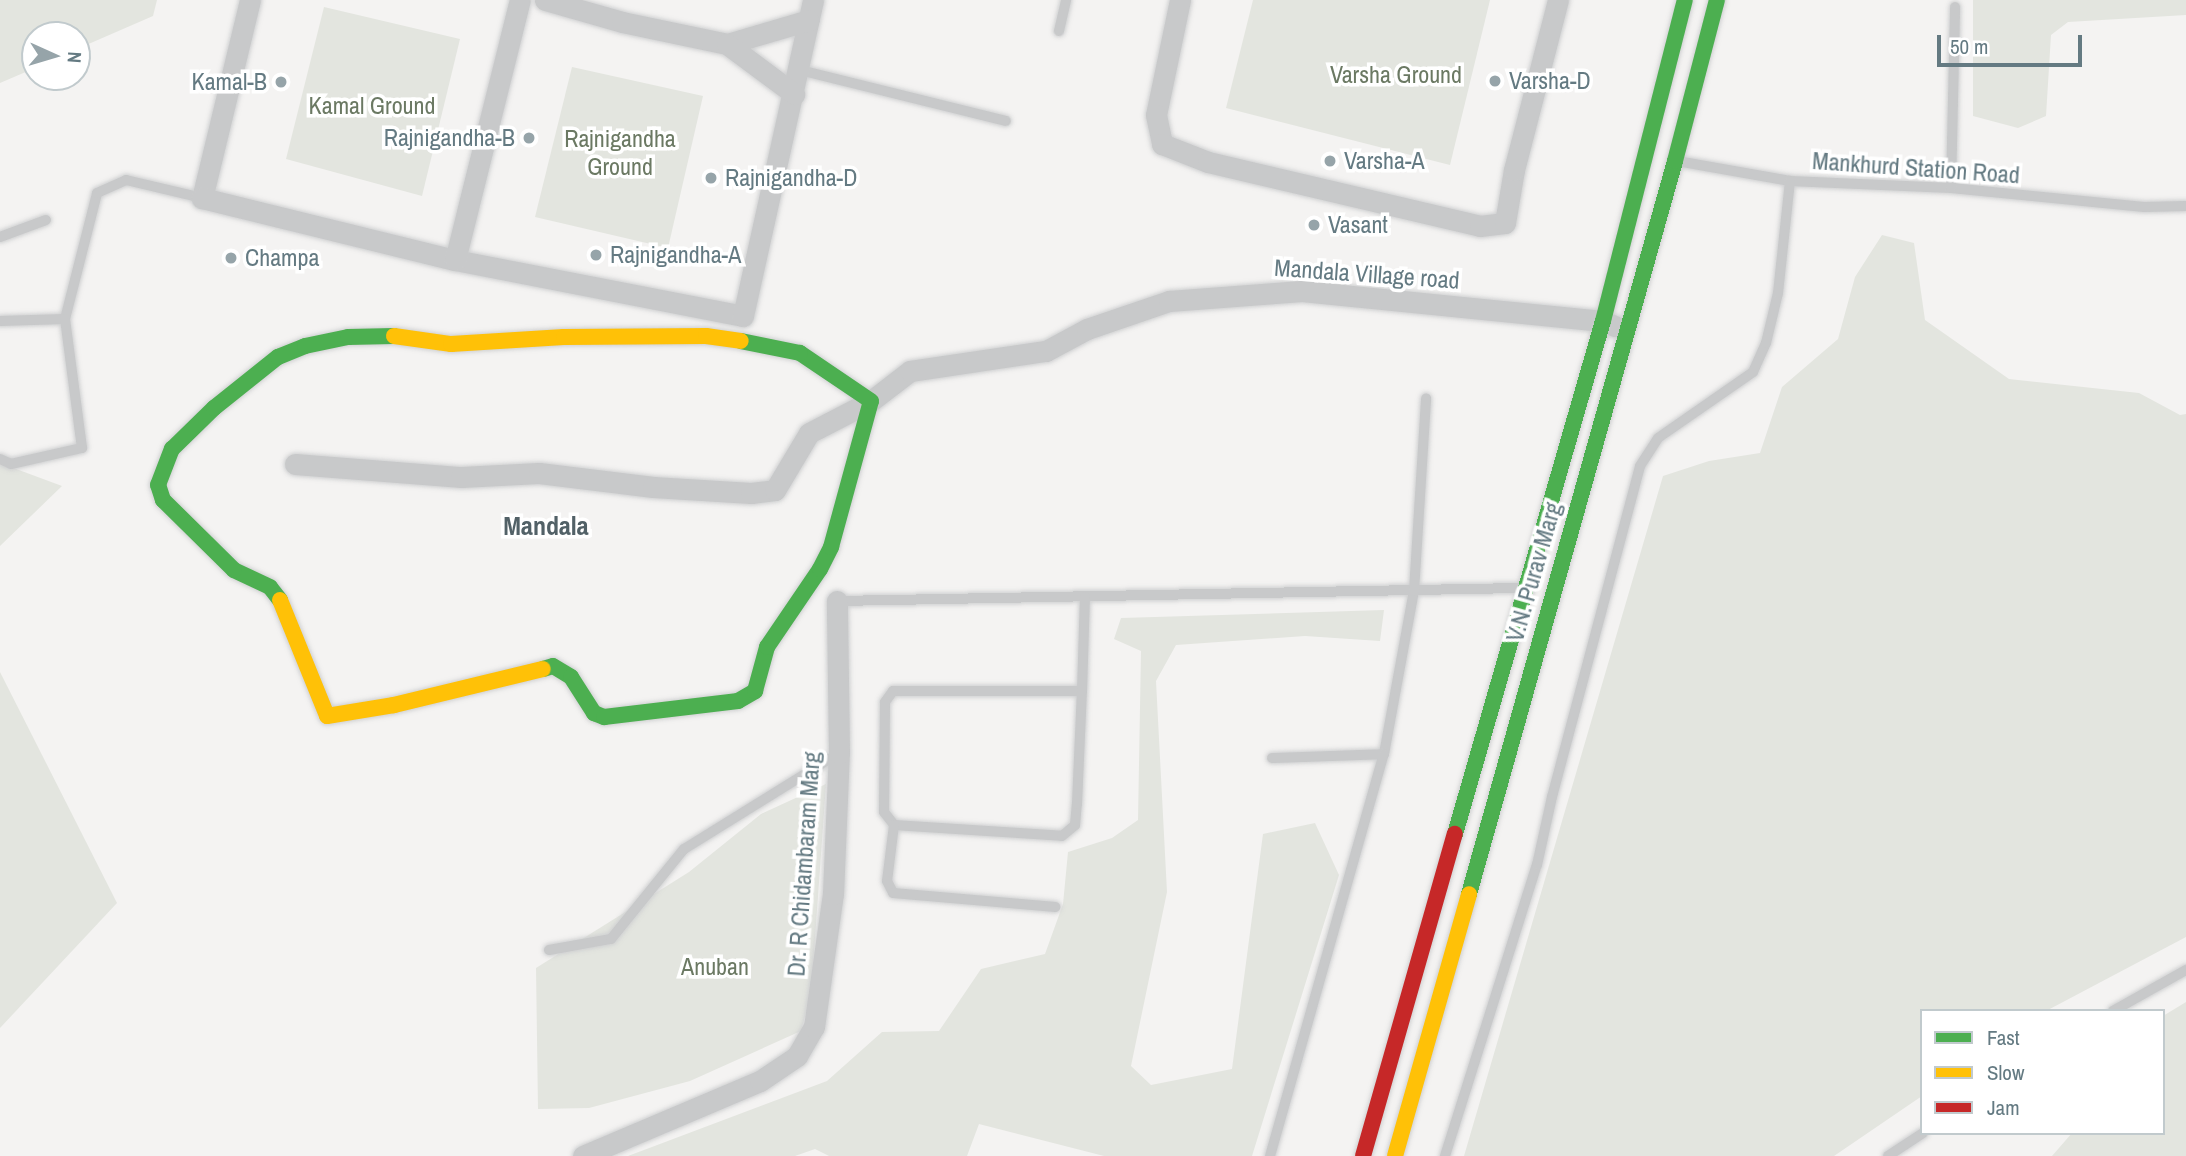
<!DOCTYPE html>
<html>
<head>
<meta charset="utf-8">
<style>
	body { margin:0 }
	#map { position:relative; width:2186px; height:1156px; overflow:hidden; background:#f4f3f2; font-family:"Archivo Narrow",sans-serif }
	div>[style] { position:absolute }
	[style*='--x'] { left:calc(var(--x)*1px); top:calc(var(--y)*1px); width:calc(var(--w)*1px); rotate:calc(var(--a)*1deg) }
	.green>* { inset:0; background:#e3e5df }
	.roads { filter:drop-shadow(0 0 2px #d0d1d2) drop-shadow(0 0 2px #d0d1d2) }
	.lane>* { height:10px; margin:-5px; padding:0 5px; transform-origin:5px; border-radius:5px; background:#c8c9ca }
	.street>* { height:21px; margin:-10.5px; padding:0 10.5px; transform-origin:10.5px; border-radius:10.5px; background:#c8c9ca }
	.fast>* { height:16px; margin:-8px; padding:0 8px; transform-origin:8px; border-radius:8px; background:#4caf50 }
	.slow>* { height:16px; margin:-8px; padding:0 8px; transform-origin:8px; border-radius:8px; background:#ffc107 }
	.jam>* { height:16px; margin:-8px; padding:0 8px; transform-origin:8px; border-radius:8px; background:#c62828 }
	.dots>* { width:19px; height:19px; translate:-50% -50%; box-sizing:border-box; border:4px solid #fff; border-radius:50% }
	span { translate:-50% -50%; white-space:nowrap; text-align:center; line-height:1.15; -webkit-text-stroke:7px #fff; paint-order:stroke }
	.park-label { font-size:24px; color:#6b7963 }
	.poi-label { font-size:24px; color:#647a82 }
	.left { translate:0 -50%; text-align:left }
	.right { translate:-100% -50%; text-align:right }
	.street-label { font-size:24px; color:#647a82 }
	.neighbourhood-label { font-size:26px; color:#526167; font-weight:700 }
	.legend { position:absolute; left:1920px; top:1009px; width:245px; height:126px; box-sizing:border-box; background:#fff; border:2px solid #c1cacd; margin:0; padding:9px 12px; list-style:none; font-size:21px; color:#647a82 }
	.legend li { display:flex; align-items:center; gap:14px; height:35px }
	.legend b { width:35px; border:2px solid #c1cacd }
	.north { position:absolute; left:21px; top:21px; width:70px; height:70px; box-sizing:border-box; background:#fff; border:2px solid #c1cacd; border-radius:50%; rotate:94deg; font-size:19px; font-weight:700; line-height:28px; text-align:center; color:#647a82 }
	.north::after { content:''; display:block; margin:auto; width:24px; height:32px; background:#96a4a9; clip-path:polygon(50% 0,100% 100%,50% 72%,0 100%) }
	.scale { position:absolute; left:1937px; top:35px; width:145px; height:32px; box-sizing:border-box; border:4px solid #647a82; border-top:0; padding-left:9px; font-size:21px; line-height:24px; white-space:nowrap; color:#647a82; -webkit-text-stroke:5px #fff; paint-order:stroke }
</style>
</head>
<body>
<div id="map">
	<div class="green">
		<div style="clip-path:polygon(0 0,157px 0,153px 16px,77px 49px,77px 35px,35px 35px,35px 68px,0 83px)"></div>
		<div style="clip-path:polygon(1253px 0,1490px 0,1450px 165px,1226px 108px)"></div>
		<div style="clip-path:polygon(1973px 0,2186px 0,2186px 15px,2068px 22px,2051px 35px,2046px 116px,2018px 128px,1973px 116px)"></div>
		<div style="clip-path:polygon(324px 7px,460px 39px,422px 196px,286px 159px)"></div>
		<div style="clip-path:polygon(572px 67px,703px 96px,668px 248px,535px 217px)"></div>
		<div style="clip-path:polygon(1882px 235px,1914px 243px,1925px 320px,2009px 379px,2139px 393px,2180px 415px,2186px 414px,2186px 937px,2046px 1011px,1922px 1011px,1922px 1096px,1834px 1156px,1464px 1156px,1663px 476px,1709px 461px,1760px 453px,1782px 387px,1838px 339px,1855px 277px)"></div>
		<div style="clip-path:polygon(0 463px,62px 486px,0 546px)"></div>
		<div style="clip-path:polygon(1384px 610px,1380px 641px,1305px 636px,1176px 645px,1156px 681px,1167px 892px,1131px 1066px,1151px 1085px,1232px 1069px,1263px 834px,1315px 823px,1339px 875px,1252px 1156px,1104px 1156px,979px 1124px,967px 1156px,829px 1156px,815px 1149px,795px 1156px,628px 1156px,827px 1081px,882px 1032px,939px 1031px,981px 969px,1045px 954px,1063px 904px,1068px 852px,1112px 838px,1138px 820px,1141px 651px,1114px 639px,1121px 618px)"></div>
		<div style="clip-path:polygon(0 672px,117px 903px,0 1028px)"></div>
		<div style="clip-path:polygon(826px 784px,811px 994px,801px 1031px,690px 1081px,589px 1108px,538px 1109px,536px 968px,689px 872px,761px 814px)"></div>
		<div style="clip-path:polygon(2186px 1002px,2186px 1156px,2052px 1156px,2072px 1133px,2163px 1133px,2163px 1016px)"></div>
	</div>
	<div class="roads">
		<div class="lane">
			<div style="--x:1059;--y:31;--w:32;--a:-77"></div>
			<div style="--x:800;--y:70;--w:212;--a:13.9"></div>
			<div style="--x:1677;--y:161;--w:115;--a:10"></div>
			<div style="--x:1790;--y:181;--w:161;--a:2.5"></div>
			<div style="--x:1951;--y:188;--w:194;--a:5.6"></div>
			<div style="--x:2144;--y:207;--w:42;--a:-1.4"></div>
			<div style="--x:1951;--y:188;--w:181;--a:-88.7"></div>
			<div style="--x:0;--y:237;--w:49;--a:-20.3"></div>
			<div style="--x:0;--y:321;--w:65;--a:-1.8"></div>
			<div style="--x:65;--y:319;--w:130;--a:-75.7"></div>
			<div style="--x:97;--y:193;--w:32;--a:-24"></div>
			<div style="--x:126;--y:180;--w:78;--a:13.3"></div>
			<div style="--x:0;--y:459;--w:12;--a:24"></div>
			<div style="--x:11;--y:464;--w:73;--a:-12.7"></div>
			<div style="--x:82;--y:448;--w:130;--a:-97.5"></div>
			<div style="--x:837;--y:601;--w:686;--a:-1.09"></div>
			<div style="--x:1082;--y:691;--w:189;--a:180"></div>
			<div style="--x:893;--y:691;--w:14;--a:126"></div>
			<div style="--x:885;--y:702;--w:110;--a:90.5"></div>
			<div style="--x:884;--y:812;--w:16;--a:52"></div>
			<div style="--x:894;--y:825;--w:168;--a:3.7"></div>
			<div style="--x:1062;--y:836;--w:17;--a:-40"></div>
			<div style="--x:1075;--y:825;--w:21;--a:-85"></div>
			<div style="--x:1077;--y:804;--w:113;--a:-87.5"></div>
			<div style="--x:1082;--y:691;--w:94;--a:-88.2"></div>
			<div style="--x:1272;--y:758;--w:112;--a:-2"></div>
			<div style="--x:1384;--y:754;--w:166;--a:-79.6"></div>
			<div style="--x:1414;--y:591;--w:193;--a:-86.4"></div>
			<div style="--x:894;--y:825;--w:56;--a:97.1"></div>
			<div style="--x:887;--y:881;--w:13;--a:63"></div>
			<div style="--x:893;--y:893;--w:163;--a:4.9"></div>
			<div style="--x:549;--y:950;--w:63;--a:-10.1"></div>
			<div style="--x:611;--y:939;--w:116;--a:-51"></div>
			<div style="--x:684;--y:849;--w:182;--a:-31.8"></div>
			<div style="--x:2113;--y:1011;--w:84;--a:-29.3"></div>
			<div style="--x:1270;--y:1156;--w:418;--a:-74.2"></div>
			<div style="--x:1445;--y:1156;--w:305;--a:-72.5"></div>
			<div style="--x:1537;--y:865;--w:70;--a:-77.6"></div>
			<div style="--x:1552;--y:797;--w:342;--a:-75.1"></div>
			<div style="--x:1640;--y:466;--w:33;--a:-57"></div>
			<div style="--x:1658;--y:438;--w:116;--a:-34.8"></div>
			<div style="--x:1753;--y:372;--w:32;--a:-66"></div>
			<div style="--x:1766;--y:343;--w:51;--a:-76.5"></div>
			<div style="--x:1778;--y:293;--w:113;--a:-83.9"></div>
			<div style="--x:1888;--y:1156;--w:42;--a:-33.3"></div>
		</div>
		<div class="street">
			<div style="--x:250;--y:0;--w:204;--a:103.6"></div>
			<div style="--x:202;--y:198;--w:260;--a:13.8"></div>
			<div style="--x:455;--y:260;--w:293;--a:11"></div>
			<div style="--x:743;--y:316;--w:324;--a:-77.5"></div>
			<div style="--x:545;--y:0;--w:80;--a:15.9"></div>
			<div style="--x:622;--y:22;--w:107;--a:11.8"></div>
			<div style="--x:727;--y:44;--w:85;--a:-16.3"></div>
			<div style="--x:1180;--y:0;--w:117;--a:101.8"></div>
			<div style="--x:1156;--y:115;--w:30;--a:78"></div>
			<div style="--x:1162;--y:144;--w:49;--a:21.4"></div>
			<div style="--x:1208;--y:162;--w:279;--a:13.2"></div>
			<div style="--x:1480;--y:226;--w:25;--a:-7"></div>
			<div style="--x:1505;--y:223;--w:54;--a:-80.4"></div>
			<div style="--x:1514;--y:170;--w:176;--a:-75.5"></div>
			<div style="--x:727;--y:44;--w:84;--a:36.7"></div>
			<div style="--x:455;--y:260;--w:268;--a:-76"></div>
			<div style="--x:295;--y:464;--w:167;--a:4.5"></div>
			<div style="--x:461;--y:477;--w:78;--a:-2.9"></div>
			<div style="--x:539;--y:473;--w:115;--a:7"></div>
			<div style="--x:653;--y:487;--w:98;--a:3.5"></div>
			<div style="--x:751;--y:493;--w:24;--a:-7"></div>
			<div style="--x:775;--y:490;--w:66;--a:-59.2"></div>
			<div style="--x:809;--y:433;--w:70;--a:-27.3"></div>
			<div style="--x:871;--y:401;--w:49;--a:-37.6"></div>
			<div style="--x:910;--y:371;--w:137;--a:-8.4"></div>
			<div style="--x:1046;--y:351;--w:47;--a:-28.2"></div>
			<div style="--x:1087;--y:329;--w:87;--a:-18.9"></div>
			<div style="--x:1169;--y:301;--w:133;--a:-4.3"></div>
			<div style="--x:1302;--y:291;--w:302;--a:5.7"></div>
			<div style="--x:1603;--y:321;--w:13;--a:23"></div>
			<div style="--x:583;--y:1156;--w:192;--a:-23"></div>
			<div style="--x:760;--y:1081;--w:45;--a:-34"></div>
			<div style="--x:797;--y:1056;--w:34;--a:-60"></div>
			<div style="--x:814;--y:1027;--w:134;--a:-81.9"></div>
			<div style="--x:833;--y:894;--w:141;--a:-87.6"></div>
			<div style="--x:839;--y:753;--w:152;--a:-90.8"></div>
		</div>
		<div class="fast">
			<div style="--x:280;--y:600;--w:16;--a:-128"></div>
			<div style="--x:270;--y:587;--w:40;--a:-155"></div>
			<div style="--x:234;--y:570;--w:100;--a:-135.4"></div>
			<div style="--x:163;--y:500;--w:16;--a:-108"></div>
			<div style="--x:158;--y:485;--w:39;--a:-69"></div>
			<div style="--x:172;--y:449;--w:59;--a:-44.3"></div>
			<div style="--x:214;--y:408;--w:82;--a:-38.6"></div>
			<div style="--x:278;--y:357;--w:29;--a:-22"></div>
			<div style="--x:305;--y:346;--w:44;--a:-11.8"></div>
			<div style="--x:348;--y:337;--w:46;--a:-1.2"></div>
			<div style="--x:543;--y:669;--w:10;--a:-17"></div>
			<div style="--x:553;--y:666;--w:21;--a:31"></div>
			<div style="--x:571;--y:677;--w:43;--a:57.4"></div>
			<div style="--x:594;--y:713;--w:11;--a:22"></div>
			<div style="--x:604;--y:717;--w:135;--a:-6.8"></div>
			<div style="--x:738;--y:701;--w:20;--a:-30"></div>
			<div style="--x:755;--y:691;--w:46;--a:-74.7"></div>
			<div style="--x:767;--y:647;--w:94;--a:-55.8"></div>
			<div style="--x:820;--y:569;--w:25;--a:-63"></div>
			<div style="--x:831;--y:547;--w:151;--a:-74.7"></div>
			<div style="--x:871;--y:401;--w:86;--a:-145.9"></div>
			<div style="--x:800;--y:353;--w:60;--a:-168.5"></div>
			<div style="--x:1455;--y:834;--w:534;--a:-73.91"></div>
			<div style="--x:1603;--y:321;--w:331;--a:-75.7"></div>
			<div style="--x:1469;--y:894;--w:761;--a:-74.3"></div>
			<div style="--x:1675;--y:161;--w:166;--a:-75.4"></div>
		</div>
		<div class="slow">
			<div style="--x:394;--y:336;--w:58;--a:8"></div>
			<div style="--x:451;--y:344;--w:113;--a:-3.5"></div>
			<div style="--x:564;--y:337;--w:142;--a:-0.4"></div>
			<div style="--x:706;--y:336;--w:35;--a:8"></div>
			<div style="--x:280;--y:600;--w:125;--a:67.9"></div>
			<div style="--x:327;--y:716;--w:68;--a:-9.3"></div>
			<div style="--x:394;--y:705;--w:153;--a:-13.6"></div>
			<div style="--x:1395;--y:1156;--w:272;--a:-74.2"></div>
		</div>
		<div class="jam">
			<div style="--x:1363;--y:1156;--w:335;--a:-74.1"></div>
		</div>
	</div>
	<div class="dots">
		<div style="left:1495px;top:81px;background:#96a4a9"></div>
		<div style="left:281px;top:82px;background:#96a4a9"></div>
		<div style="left:529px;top:138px;background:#96a4a9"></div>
		<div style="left:1330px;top:161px;background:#96a4a9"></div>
		<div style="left:711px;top:178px;background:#96a4a9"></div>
		<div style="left:1314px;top:225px;background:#96a4a9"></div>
		<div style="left:596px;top:255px;background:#96a4a9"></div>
		<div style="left:231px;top:258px;background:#96a4a9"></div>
	</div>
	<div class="park-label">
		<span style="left:1396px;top:75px">Varsha Ground</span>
		<span style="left:372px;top:106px">Kamal Ground</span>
		<span style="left:620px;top:153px">Rajnigandha<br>Ground</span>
		<span style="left:715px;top:967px">Anuban</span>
	</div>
	<div class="poi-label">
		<span class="left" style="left:1509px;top:81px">Varsha-D</span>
		<span class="right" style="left:267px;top:82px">Kamal-B</span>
		<span class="right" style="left:515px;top:138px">Rajnigandha-B</span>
		<span class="left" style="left:1344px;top:161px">Varsha-A</span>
		<span class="left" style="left:725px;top:178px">Rajnigandha-D</span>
		<span class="left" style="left:1328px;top:225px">Vasant</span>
		<span class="left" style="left:610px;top:255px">Rajnigandha-A</span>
		<span class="left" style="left:245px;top:258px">Champa</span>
	</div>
	<div class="street-label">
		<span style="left:1916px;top:168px;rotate:4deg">Mankhurd Station Road</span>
		<span style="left:1367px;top:274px;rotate:4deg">Mandala Village road</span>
		<span style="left:1534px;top:572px;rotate:-74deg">V.N. Purav Marg</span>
		<span style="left:804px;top:864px;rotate:-86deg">Dr. R Chidambaram Marg</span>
	</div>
	<div class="neighbourhood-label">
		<span style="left:546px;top:526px">Mandala</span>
	</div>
	<ul class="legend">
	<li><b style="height:9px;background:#4caf50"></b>Fast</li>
	<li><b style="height:9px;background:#ffc107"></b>Slow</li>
	<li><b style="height:9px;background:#c62828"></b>Jam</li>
	</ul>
	<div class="north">N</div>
	<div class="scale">50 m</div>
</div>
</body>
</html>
